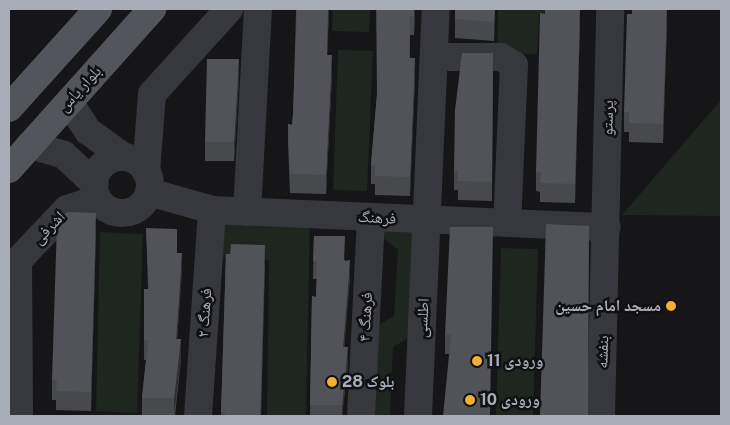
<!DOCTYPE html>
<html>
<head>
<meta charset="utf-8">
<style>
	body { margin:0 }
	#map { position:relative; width:730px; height:425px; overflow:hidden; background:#161618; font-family:"Public Sans","Noto Naskh Arabic",sans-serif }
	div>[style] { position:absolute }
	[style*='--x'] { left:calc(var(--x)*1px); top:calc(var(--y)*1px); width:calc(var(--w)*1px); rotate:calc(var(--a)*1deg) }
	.green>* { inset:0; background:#1e261f }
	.minor>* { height:28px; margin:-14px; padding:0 14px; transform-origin:14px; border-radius:14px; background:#37383d }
	.minor>.ring { margin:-14px; padding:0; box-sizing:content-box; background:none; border:28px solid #37383d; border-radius:50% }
	.major>* { height:28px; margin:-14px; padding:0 14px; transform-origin:14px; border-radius:14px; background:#53555c }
	.wall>* { inset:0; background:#47494d }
	.shaded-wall>* { inset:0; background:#2f3033 }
	.building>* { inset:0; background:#525359 }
	.dots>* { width:14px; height:14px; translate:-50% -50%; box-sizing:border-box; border:2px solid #111113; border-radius:50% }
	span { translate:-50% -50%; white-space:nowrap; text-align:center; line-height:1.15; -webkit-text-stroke:5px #111113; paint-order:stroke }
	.street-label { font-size:16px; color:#a8adb8 }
	.poi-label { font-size:16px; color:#a8adb8; font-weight:700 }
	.right { translate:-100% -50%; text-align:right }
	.left { translate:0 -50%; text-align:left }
	.frame { position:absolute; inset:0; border:10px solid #a8adb8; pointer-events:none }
</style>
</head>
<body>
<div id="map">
	<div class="green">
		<div style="clip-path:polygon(333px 9px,370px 9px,369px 32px,332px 31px)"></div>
		<div style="clip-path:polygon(498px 9px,571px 9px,577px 14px,539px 14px,537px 54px,497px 53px)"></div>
		<div style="clip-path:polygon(338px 50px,373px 51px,367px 191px,333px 190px)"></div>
		<div style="clip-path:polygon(721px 100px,721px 216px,622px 215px)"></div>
		<div style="clip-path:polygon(212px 210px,310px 215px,306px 416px,267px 416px,269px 260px,208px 257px)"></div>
		<div style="clip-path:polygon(429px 220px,422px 330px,393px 347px,390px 416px,361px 416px,365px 333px,394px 316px,398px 250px,370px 227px)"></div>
		<div style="clip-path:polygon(100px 232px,143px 234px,137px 413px,96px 411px)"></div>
		<div style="clip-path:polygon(501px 248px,538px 249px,533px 416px,496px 416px)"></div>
	</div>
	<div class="minor">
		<div style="--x:434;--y:57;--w:67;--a:0"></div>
		<div style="--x:501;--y:57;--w:15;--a:32"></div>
		<div style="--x:514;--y:65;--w:158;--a:92.5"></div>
		<div style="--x:69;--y:102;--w:35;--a:57"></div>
		<div style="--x:88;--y:131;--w:44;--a:35.8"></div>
		<div style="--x:30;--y:145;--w:35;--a:16"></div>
		<div style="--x:64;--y:155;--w:42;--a:43.1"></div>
		<div class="ring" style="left:94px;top:157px;width:28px;height:28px"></div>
		<div style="--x:146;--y:172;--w:78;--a:-85.6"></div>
		<div style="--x:152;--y:94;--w:115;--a:-47.8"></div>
		<div style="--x:149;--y:192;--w:66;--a:15.9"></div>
		<div style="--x:212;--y:210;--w:395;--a:2.5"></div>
		<div style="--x:247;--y:212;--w:203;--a:-86.9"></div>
		<div style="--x:18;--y:260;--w:155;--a:89.6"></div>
		<div style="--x:9;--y:270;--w:84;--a:-46.4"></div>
		<div style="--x:67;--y:209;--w:32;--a:-18"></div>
		<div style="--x:198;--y:416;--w:206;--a:-86.1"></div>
		<div style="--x:361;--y:416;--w:199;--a:-87.1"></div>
		<div style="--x:418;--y:416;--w:407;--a:-87.5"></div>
		<div style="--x:601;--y:416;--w:407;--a:-88.7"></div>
	</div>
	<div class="major">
		<div style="--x:9;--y:108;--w:133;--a:-48"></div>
		<div style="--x:9;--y:169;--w:215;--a:-48.2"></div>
	</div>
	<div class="wall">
		<div style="clip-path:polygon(296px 9px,329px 9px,327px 55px,332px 75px,326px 194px,290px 193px,288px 144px,288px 124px,292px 125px,293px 115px,296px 13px)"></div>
		<div style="clip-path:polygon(376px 9px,415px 9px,414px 35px,410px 35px,410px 58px,415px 77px,410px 196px,375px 195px,375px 184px,371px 184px,371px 165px,377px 95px)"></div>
		<div style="clip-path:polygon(495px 9px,494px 41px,455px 38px,455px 19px)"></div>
		<div style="clip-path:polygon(580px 24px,575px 203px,540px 202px,540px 192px,536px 191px,536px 172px)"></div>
		<div style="clip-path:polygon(667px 24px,663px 143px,629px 142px,629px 132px,624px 132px,624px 112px)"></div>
		<div style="clip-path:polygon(493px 53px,492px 201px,458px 200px,458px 190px,454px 190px,454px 171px)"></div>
		<div style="clip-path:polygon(239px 79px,234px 161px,205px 161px,205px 142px)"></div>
		<div style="clip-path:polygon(493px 227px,449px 354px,445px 354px,445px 335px)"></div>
		<div style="clip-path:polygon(146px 228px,177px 253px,182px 272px,177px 339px,181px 359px,175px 416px,142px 416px,142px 398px,146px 360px,144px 360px,144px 289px,148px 289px)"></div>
		<div style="clip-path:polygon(96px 232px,91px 411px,56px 410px,56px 400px,52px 400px,52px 380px)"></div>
		<div style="clip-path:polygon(314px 236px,345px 260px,350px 278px,344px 347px,348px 365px,342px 416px,310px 416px,312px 296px,316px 297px,317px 279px,313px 279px)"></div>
		<div style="clip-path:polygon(226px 254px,265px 265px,261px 416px,221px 416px)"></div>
	</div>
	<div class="shaded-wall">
		<div style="clip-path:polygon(328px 9px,329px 9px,327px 74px,327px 55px)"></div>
		<div style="clip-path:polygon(414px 9px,415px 9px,414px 35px)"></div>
		<div style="clip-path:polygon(495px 9px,494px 41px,494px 22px)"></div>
		<div style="clip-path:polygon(580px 9px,580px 24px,575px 203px,575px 184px)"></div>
		<div style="clip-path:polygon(667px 9px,667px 24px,663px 143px,663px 124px)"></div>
		<div style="clip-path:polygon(332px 55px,332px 75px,326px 194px,326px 175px)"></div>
		<div style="clip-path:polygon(415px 58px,415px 77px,410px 196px,410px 177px)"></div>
		<div style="clip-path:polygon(239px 59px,239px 79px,234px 161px,234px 142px)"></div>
		<div style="clip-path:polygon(96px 213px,96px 232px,91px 411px,91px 392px)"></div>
		<div style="clip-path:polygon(265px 245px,265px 265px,260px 416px)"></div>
		<div style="clip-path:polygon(182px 253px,182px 272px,176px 359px,176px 339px)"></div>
		<div style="clip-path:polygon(350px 260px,350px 278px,343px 365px,343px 347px)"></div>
		<div style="clip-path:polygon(181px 339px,181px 359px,174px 416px,174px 398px)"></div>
		<div style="clip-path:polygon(348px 347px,348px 365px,342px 416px,342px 405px)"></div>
	</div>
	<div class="building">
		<div style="clip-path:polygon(297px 9px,328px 9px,327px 55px,332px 55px,326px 175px,290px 174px,288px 124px,292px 125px,293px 115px)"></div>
		<div style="clip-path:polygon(377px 9px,414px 9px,414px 16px,410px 16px,409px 58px,415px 58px,410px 177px,375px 176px,375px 165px,371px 165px,377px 94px)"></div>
		<div style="clip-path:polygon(455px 9px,495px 9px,494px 22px,455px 19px)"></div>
		<div style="clip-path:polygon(545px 9px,580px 9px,575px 184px,540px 183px,541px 172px,536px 172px,540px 13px,545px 14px)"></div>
		<div style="clip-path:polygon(632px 9px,667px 9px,663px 124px,629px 123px,629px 112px,624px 112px,627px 14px,632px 14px)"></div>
		<div style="clip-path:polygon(462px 53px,493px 53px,492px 182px,458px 181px,458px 170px,454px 171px,455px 110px)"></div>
		<div style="clip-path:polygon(207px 59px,239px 59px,234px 142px,205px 142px)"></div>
		<div style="clip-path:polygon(67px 212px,96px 213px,91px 392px,56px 391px,57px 380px,52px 380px,57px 223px)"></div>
		<div style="clip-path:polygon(546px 224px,589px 226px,588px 416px,540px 416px)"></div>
		<div style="clip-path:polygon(450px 227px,493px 227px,490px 416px,443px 416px,451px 335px,445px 335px)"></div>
		<div style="clip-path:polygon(146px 228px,177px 229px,177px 253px,182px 253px,176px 339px,181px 339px,174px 398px,142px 398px,148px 341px,144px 340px,144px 289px,149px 289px)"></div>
		<div style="clip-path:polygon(314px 236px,345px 236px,344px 261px,350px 260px,343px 347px,348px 347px,342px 405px,310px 405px,312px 296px,316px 297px,317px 262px,313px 261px)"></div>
		<div style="clip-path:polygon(231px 244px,265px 245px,260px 416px,225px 416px,225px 412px,221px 412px,226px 254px,230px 254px)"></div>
	</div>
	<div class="dots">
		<div style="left:671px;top:306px;background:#f2b134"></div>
		<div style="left:477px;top:361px;background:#f2b134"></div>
		<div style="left:332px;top:382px;background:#f2b134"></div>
		<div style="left:470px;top:400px;background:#f2b134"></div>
	</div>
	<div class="street-label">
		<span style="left:80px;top:89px;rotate:-48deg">بلوار یاس</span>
		<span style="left:608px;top:118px;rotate:-89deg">پرستو</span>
		<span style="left:377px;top:218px;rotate:3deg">فرهنگ</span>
		<span style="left:49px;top:228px;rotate:-46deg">اشرفی</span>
		<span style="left:205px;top:313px;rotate:-86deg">فرهنگ ۲</span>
		<span style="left:366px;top:317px;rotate:-87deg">فرهنگ ۴</span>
		<span style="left:423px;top:318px;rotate:-87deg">اطلسی</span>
		<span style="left:603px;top:352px;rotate:-88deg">بنفشه</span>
	</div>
	<div class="poi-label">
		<span class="right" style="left:661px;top:306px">مسجد امام حسین</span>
		<span class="left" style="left:487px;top:361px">ورودی 11</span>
		<span class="left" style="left:342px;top:382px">بلوک 28</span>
		<span class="left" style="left:480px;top:400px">ورودی 10</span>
	</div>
	<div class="frame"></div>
</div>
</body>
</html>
